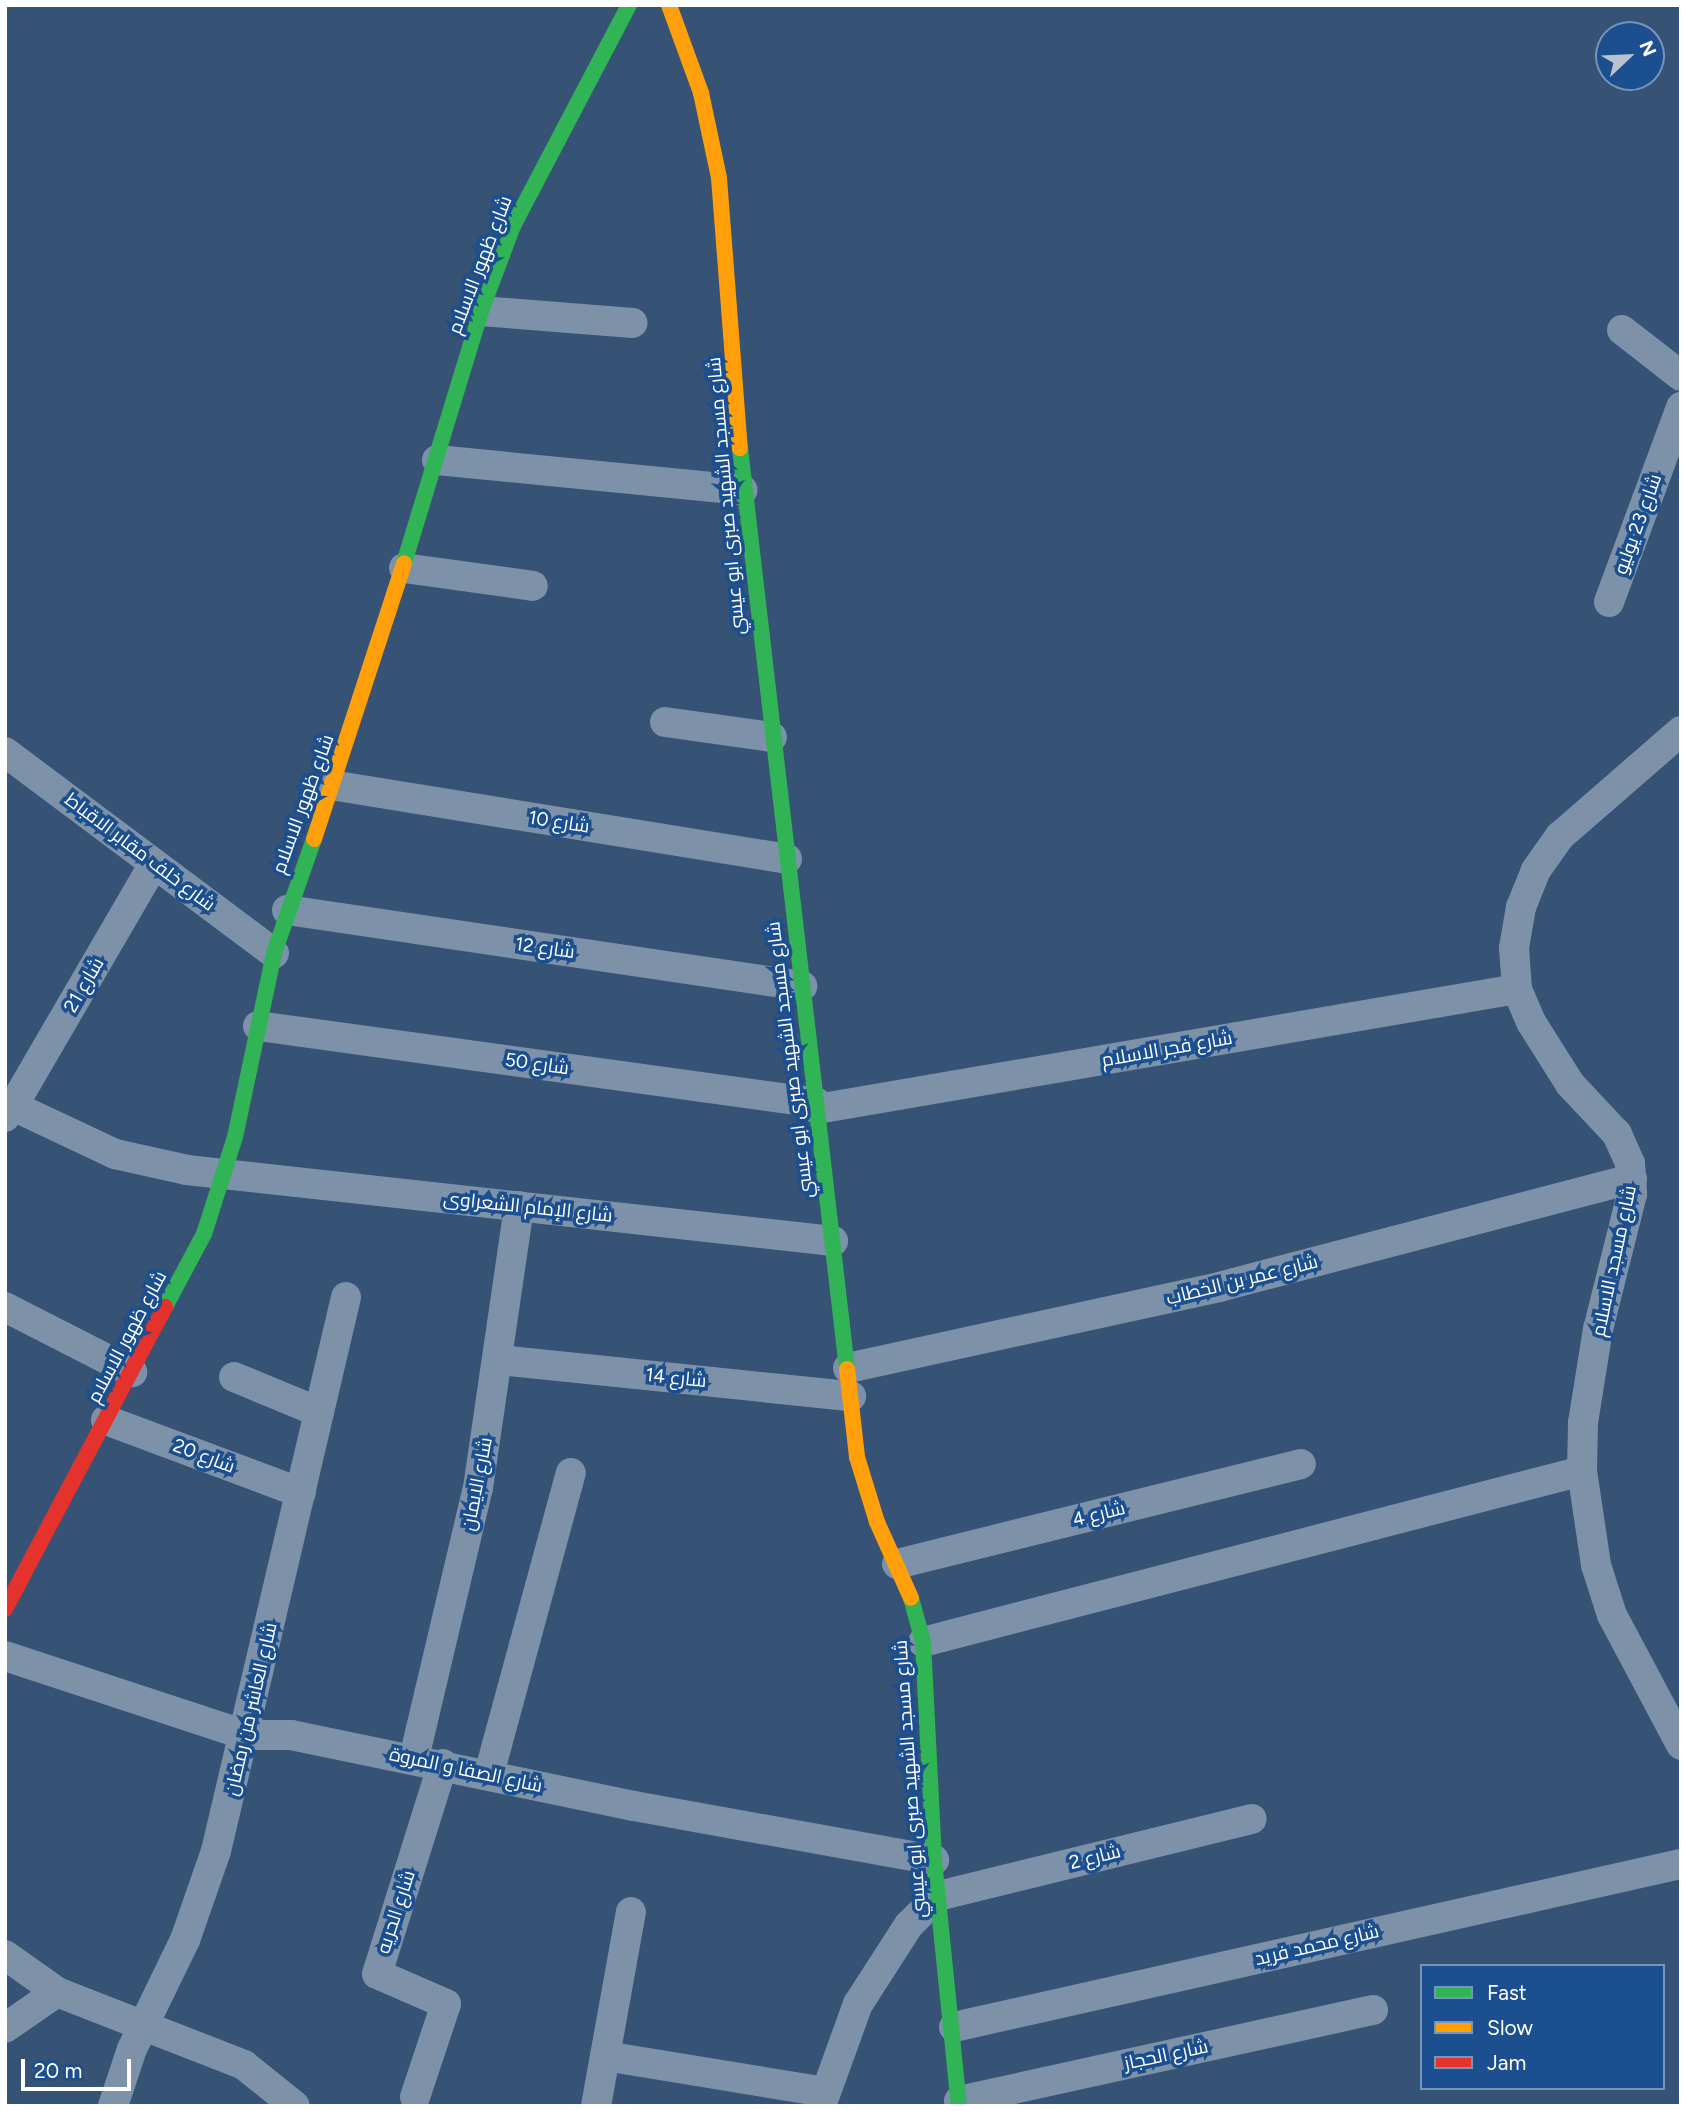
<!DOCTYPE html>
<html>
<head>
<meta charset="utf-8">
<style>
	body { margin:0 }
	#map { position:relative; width:1686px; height:2111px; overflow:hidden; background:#365274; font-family:Figtree,Cairo,sans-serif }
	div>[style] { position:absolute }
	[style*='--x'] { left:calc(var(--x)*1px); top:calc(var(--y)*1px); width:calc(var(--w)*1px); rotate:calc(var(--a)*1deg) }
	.street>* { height:30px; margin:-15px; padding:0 15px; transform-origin:15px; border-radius:15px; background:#7d92a8 }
	.fast>* { height:16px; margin:-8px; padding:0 8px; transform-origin:8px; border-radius:8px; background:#30b455 }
	.slow>* { height:16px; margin:-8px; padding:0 8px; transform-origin:8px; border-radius:8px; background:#ff9f0a }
	.jam>* { height:16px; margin:-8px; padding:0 8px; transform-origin:8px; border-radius:8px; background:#e5322d }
	span { translate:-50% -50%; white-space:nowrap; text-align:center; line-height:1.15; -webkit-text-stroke:7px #1b4f8f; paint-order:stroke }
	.street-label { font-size:19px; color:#fff }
	.frame { position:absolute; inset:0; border:7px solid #fff; pointer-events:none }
	.legend { position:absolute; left:1420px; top:1964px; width:245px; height:126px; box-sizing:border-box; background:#1b4f8f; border:2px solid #7695bc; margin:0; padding:9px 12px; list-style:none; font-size:21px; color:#fff }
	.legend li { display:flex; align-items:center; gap:14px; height:35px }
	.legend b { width:35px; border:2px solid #7695bc }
	.north { position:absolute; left:1595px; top:21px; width:70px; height:70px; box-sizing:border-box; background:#1b4f8f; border:2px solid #7695bc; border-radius:50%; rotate:67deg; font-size:19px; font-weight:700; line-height:28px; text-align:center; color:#fff }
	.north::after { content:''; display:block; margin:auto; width:24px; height:32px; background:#b9c2ce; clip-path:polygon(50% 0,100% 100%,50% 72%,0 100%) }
	.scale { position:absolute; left:21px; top:2059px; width:110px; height:32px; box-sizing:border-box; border:4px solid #fff; border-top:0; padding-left:9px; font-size:21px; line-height:24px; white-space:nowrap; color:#fff; -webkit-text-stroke:5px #1b4f8f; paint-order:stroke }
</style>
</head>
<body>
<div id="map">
	<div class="street">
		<div style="--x:481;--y:311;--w:152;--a:4.5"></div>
		<div style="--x:1622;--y:330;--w:75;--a:37.9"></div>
		<div style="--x:437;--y:460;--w:307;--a:5.6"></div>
		<div style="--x:404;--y:568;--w:130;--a:7.9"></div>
		<div style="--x:1609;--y:602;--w:208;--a:-69.7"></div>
		<div style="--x:665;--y:722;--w:108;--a:8"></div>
		<div style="--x:1681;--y:731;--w:160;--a:139"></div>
		<div style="--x:1560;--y:836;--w:42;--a:125.2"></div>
		<div style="--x:1536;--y:870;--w:40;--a:112"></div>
		<div style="--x:1521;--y:907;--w:42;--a:99.7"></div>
		<div style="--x:1514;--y:948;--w:41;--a:85.8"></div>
		<div style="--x:1517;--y:989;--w:36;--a:67"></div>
		<div style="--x:1531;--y:1022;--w:73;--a:57.8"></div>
		<div style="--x:1570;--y:1084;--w:69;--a:46.8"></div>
		<div style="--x:1617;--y:1134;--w:32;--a:66"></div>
		<div style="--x:1630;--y:1163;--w:31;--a:86"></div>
		<div style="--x:1632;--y:1194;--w:139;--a:104.1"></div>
		<div style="--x:1598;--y:1329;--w:95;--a:99.1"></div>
		<div style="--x:1583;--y:1423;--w:48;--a:91.2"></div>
		<div style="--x:1582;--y:1471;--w:95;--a:81.5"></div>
		<div style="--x:1596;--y:1565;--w:52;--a:72.3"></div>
		<div style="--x:1612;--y:1615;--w:147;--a:62"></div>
		<div style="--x:5;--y:752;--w:336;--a:36.8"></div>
		<div style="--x:331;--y:785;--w:462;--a:9.2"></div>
		<div style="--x:287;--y:910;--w:521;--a:8.39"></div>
		<div style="--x:258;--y:1026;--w:564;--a:7.84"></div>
		<div style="--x:13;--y:1106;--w:280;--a:-59.8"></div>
		<div style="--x:817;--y:1109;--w:710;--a:-9.73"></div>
		<div style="--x:5;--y:1117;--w:14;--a:-54"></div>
		<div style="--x:13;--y:1106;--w:113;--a:25.2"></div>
		<div style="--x:115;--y:1154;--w:74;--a:12.5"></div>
		<div style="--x:187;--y:1170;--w:650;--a:6.27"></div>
		<div style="--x:5;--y:1307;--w:143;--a:27.1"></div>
		<div style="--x:500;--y:1360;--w:353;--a:5.9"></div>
		<div style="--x:848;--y:1368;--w:380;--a:-12.3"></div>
		<div style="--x:1219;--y:1287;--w:427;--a:-14.7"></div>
		<div style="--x:234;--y:1377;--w:92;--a:22.4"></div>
		<div style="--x:106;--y:1420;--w:208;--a:20.5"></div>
		<div style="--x:897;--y:1564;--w:416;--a:-13.9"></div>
		<div style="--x:923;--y:1642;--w:681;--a:-14.55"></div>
		<div style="--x:5;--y:1656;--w:253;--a:18.2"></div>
		<div style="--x:245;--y:1735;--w:46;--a:0"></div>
		<div style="--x:291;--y:1735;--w:350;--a:11.7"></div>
		<div style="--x:634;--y:1806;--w:305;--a:10.2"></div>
		<div style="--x:414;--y:1758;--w:277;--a:-76.7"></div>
		<div style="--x:478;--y:1488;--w:285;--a:-81.7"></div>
		<div style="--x:489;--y:1774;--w:312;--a:-74.8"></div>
		<div style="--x:5;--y:1955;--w:64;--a:35.4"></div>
		<div style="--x:57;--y:1992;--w:201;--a:21.3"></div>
		<div style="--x:244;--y:2065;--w:65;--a:38.8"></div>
		<div style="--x:954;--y:2027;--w:745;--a:-12.64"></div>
		<div style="--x:5;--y:2028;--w:63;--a:-34.7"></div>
		<div style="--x:605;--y:2056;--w:222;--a:9.3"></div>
		<div style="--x:415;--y:2097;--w:98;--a:-71.6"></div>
		<div style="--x:446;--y:2004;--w:75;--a:-156.5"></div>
		<div style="--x:377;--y:1974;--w:220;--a:-72.6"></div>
		<div style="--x:959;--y:2101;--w:424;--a:-12.4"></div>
		<div style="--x:113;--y:2106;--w:60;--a:-71.6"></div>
		<div style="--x:132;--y:2049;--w:121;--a:-64.1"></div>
		<div style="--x:185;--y:1940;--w:94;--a:-70.8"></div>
		<div style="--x:216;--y:1851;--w:569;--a:-76.79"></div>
		<div style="--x:596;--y:2106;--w:197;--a:-79.8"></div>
		<div style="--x:821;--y:2106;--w:109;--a:-70.1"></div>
		<div style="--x:858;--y:2004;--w:94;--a:-57.2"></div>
		<div style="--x:909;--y:1925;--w:41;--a:-45"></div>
		<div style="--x:938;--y:1896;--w:323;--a:-13.8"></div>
	</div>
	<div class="fast">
		<div style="--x:740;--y:448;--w:927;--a:83.37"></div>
		<div style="--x:404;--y:563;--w:264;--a:-73"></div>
		<div style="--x:481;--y:311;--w:91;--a:-69.4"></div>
		<div style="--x:513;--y:226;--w:250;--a:-62.3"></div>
		<div style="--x:165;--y:1307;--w:83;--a:-61.9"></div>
		<div style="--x:204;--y:1234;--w:102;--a:-72.3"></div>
		<div style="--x:235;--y:1137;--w:188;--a:-78"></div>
		<div style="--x:274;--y:953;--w:121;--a:-70.7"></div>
		<div style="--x:911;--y:1598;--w:46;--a:74.7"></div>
		<div style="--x:923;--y:1642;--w:218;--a:87.1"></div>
		<div style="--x:934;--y:1860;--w:247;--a:84.2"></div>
	</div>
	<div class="slow">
		<div style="--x:669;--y:5;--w:94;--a:70"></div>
		<div style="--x:701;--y:93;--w:87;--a:78"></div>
		<div style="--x:719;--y:178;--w:271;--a:85.6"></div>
		<div style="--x:314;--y:839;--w:290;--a:-71.9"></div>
		<div style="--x:847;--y:1369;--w:89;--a:83.5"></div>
		<div style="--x:857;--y:1457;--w:68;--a:72.9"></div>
		<div style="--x:877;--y:1522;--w:83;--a:65.9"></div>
	</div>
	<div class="jam">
		<div style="--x:5;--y:1609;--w:342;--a:-62.1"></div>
	</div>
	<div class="street-label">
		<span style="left:480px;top:265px;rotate:-69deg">شارع ظهور الاسلام</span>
		<span style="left:726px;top:496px;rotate:-95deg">شارع مسجد الشهيد صبرى ابو عيسي</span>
		<span style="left:1638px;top:524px;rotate:-70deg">شارع 23 يوليو</span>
		<span style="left:303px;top:804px;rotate:-70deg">شارع ظهور الاسلام</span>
		<span style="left:559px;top:822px;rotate:9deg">شارع 10</span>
		<span style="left:140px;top:852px;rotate:37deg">شارع خلف مقابر الاقباط</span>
		<span style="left:545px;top:948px;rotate:8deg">شارع 12</span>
		<span style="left:84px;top:985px;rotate:-60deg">شارع 21</span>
		<span style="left:1167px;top:1049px;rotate:-10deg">شارع فجر الاسلام</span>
		<span style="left:790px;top:1060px;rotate:-97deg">شارع مسجد الشهيد صبرى ابو عيسي</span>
		<span style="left:537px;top:1064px;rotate:8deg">شارع 50</span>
		<span style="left:528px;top:1207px;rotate:6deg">شارع الإمام الشعراوى</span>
		<span style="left:1614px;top:1261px;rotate:-78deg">شارع مسجد الاسلام</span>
		<span style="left:1242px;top:1280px;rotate:-14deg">شارع عمر بن الخطاب</span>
		<span style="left:127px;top:1337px;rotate:-62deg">شارع ظهور الاسلام</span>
		<span style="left:676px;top:1378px;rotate:6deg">شارع 14</span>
		<span style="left:204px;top:1456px;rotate:21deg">شارع 20</span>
		<span style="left:477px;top:1484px;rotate:-79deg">شارع الايمان</span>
		<span style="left:1099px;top:1514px;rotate:-14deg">شارع 4</span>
		<span style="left:251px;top:1709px;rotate:-77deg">شارع العاشر من رمضان</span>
		<span style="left:466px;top:1770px;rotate:12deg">شارع الصفا و المروة</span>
		<span style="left:910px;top:1779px;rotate:-94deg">شارع مسجد الشهيد صبرى ابو عيسي</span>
		<span style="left:1095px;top:1857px;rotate:-14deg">شارع 2</span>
		<span style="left:396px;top:1912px;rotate:-72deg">شارع الحريه</span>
		<span style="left:1317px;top:1945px;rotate:-13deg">شارع محمد فريد</span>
		<span style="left:1166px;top:2055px;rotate:-12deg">شارع الحجاز</span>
	</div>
	<div class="frame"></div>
	<ul class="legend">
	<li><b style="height:9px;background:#30b455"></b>Fast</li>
	<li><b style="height:9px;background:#ff9f0a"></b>Slow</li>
	<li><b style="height:9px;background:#e5322d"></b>Jam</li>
	</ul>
	<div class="north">N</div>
	<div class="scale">20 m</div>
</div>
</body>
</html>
